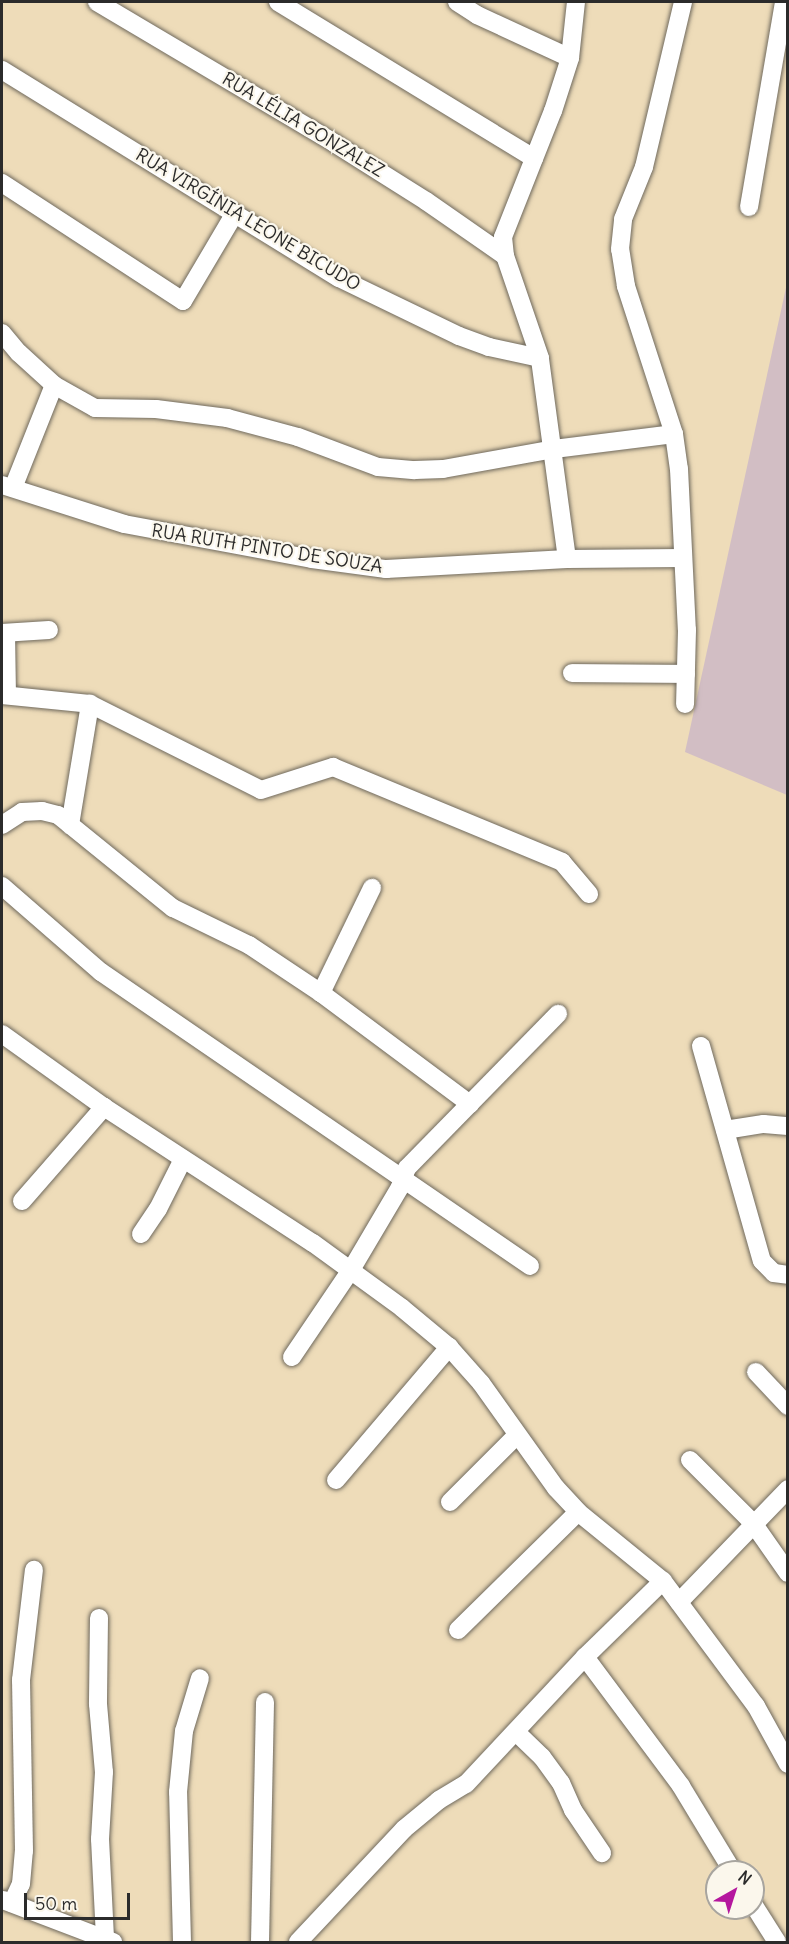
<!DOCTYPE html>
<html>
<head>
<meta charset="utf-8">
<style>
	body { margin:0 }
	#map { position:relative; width:789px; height:1944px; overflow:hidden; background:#eedcb9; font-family:Delius,sans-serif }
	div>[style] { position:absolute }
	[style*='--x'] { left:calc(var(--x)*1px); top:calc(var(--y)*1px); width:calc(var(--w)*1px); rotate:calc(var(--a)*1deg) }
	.industrial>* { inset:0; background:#d2bec4 }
	.roads { filter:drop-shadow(0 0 2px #6f695d) drop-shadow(0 0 2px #6f695d) }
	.minor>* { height:18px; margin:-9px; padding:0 9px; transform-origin:9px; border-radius:9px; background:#fff }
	span { translate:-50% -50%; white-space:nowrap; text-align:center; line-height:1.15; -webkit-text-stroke:4.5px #fbf7ec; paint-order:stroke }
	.street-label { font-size:18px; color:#2b2b2b }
	.frame { position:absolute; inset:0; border:3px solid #2b2b2b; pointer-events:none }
	.north { position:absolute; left:705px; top:1860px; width:60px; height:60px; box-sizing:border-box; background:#fbf7ec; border:2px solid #a8a59f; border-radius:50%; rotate:39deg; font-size:16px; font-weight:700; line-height:24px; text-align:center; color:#2b2b2b }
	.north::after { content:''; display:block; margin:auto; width:21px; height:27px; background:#b5179e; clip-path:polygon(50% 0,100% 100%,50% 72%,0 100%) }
	.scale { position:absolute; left:24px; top:1893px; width:106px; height:27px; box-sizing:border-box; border:3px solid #2b2b2b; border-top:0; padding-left:8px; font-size:18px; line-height:21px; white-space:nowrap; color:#2b2b2b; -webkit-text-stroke:4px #fbf7ec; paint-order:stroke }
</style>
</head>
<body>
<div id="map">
	<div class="industrial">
		<div style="clip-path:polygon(787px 283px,787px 795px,685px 752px)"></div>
	</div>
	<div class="roads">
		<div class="minor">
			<div style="--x:97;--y:2;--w:276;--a:30.7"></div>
			<div style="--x:334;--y:143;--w:109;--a:32.2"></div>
			<div style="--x:426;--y:201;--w:96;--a:34.8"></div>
			<div style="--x:278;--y:2;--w:300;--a:31.4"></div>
			<div style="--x:457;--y:2;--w:24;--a:33"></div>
			<div style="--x:477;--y:15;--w:102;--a:24.8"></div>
			<div style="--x:2;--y:70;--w:396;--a:31.7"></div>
			<div style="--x:339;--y:278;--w:133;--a:25.8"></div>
			<div style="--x:459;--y:336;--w:32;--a:20"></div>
			<div style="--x:489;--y:347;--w:52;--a:12.2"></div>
			<div style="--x:2;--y:183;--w:216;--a:33.1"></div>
			<div style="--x:183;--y:301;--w:102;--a:-59.4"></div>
			<div style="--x:749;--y:207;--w:208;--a:-80.3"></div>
			<div style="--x:2;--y:333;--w:26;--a:50"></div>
			<div style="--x:19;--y:353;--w:47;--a:42.4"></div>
			<div style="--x:54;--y:385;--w:47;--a:29.3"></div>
			<div style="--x:95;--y:408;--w:61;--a:0.9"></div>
			<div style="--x:156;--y:409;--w:72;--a:7.2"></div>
			<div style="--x:227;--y:418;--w:73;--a:15"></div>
			<div style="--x:298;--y:437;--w:85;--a:20.6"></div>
			<div style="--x:378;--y:467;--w:37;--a:5"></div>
			<div style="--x:415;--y:470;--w:28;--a:-2"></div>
			<div style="--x:443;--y:469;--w:113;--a:-10.2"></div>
			<div style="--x:554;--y:449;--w:121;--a:-7.1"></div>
			<div style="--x:674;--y:434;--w:35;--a:82"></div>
			<div style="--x:679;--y:469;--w:161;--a:87.2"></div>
			<div style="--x:687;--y:630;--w:74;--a:91.5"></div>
			<div style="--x:674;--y:434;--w:156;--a:-108"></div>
			<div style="--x:626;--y:286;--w:37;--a:-99"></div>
			<div style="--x:620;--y:249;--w:30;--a:-84"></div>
			<div style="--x:623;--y:219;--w:56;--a:-68"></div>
			<div style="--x:644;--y:167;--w:170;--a:-76.7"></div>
			<div style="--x:2;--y:485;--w:128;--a:17.7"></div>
			<div style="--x:124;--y:524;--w:191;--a:10.5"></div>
			<div style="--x:312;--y:559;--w:75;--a:7.7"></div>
			<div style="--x:386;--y:569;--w:181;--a:-3.2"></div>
			<div style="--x:567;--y:559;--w:116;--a:-0.5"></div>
			<div style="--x:13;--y:488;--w:111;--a:-68.3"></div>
			<div style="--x:567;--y:559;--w:203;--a:-97.7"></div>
			<div style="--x:540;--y:358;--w:108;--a:-108.9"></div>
			<div style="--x:505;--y:256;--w:19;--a:-96"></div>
			<div style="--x:503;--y:237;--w:136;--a:-68.4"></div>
			<div style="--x:553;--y:111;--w:56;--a:-72.2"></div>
			<div style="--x:570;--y:58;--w:56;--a:-83.9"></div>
			<div style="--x:2;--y:633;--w:47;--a:-3.7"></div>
			<div style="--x:6;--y:633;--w:61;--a:89.1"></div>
			<div style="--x:572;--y:673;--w:114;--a:0.5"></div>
			<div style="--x:2;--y:695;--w:88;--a:5.8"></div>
			<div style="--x:90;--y:704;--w:191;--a:26.7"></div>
			<div style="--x:261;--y:790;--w:76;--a:-17.7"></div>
			<div style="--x:333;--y:767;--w:248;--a:22.5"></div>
			<div style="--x:562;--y:862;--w:42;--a:49.8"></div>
			<div style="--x:2;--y:825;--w:24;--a:-33"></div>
			<div style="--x:22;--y:812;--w:20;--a:-3"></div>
			<div style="--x:42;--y:811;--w:16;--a:14"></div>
			<div style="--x:58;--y:815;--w:148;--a:39"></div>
			<div style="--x:173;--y:908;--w:85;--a:26"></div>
			<div style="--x:249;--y:945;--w:87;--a:33.7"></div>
			<div style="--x:321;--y:993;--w:186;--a:36.7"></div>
			<div style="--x:70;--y:825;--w:123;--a:-80.6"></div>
			<div style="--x:2;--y:886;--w:131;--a:41"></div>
			<div style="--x:101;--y:972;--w:520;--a:34.42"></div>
			<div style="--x:321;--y:993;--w:117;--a:-64.1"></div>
			<div style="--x:2;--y:1034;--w:125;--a:35.6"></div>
			<div style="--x:104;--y:1107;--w:249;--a:33.1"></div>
			<div style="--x:313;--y:1243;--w:110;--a:36.1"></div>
			<div style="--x:402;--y:1308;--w:61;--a:39.7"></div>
			<div style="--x:449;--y:1347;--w:48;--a:48.4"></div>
			<div style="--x:481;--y:1383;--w:129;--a:54.5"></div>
			<div style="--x:556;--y:1488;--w:33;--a:47"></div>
			<div style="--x:578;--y:1512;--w:109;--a:39.1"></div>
			<div style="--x:663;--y:1581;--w:156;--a:53.4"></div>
			<div style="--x:756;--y:1706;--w:66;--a:61.1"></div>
			<div style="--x:701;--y:1046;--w:223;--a:74.2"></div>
			<div style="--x:762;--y:1261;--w:17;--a:45"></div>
			<div style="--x:774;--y:1273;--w:14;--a:8"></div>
			<div style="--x:725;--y:1130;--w:39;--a:-9"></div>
			<div style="--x:764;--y:1124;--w:24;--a:5"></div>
			<div style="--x:22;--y:1201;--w:125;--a:-48.9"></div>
			<div style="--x:141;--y:1234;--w:30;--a:-56"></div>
			<div style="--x:158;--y:1209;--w:56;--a:-63.4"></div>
			<div style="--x:292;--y:1357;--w:105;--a:-55.9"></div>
			<div style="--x:351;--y:1270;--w:96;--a:-59.4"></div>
			<div style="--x:400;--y:1187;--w:20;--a:-70"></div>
			<div style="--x:407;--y:1168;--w:216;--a:-45.6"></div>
			<div style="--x:756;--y:1372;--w:47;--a:46.7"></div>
			<div style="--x:690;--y:1460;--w:89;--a:45"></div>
			<div style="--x:753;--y:1523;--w:61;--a:55"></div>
			<div style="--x:336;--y:1480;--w:175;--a:-49.6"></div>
			<div style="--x:450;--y:1502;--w:95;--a:-45"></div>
			<div style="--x:679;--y:1602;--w:157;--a:-46"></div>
			<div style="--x:99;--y:1618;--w:86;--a:90.7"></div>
			<div style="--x:98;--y:1704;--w:68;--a:85"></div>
			<div style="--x:104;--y:1772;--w:67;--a:93.4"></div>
			<div style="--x:100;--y:1839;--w:100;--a:87.1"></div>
			<div style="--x:458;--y:1630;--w:168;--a:-44.5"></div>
			<div style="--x:585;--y:1657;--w:161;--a:53.3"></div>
			<div style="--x:681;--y:1786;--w:100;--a:58.8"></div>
			<div style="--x:516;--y:1732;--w:36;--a:44"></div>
			<div style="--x:542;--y:1757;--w:32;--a:54"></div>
			<div style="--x:561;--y:1783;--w:30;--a:66"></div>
			<div style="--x:573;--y:1810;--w:52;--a:56"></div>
			<div style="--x:3;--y:1900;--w:118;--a:20.9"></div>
			<div style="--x:12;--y:1903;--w:21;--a:-65"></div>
			<div style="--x:21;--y:1884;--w:33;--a:-85"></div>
			<div style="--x:24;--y:1851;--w:171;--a:-91"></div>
			<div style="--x:21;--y:1680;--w:111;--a:-83.3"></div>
			<div style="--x:753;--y:1904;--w:45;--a:57.7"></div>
			<div style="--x:182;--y:1942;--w:150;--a:-91.5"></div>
			<div style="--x:178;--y:1792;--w:61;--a:-84.4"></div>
			<div style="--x:184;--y:1731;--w:55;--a:-73.2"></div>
			<div style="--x:260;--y:1942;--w:240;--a:-88.8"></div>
			<div style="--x:298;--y:1942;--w:155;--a:-46.8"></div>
			<div style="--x:404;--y:1829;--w:45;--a:-39.6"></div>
			<div style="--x:439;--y:1800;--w:31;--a:-31"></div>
			<div style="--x:466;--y:1784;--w:174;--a:-46.9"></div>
			<div style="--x:585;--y:1657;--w:109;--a:-44.3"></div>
		</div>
	</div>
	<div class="street-label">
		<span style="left:303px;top:125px;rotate:31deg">RUA LÉLIA GONZALEZ</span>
		<span style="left:248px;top:220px;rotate:31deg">RUA VIRGÍNIA LEONE BICUDO</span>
		<span style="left:267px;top:549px;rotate:9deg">RUA RUTH PINTO DE SOUZA</span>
	</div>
	<div class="frame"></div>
	<div class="north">N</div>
	<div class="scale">50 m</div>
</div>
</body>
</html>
